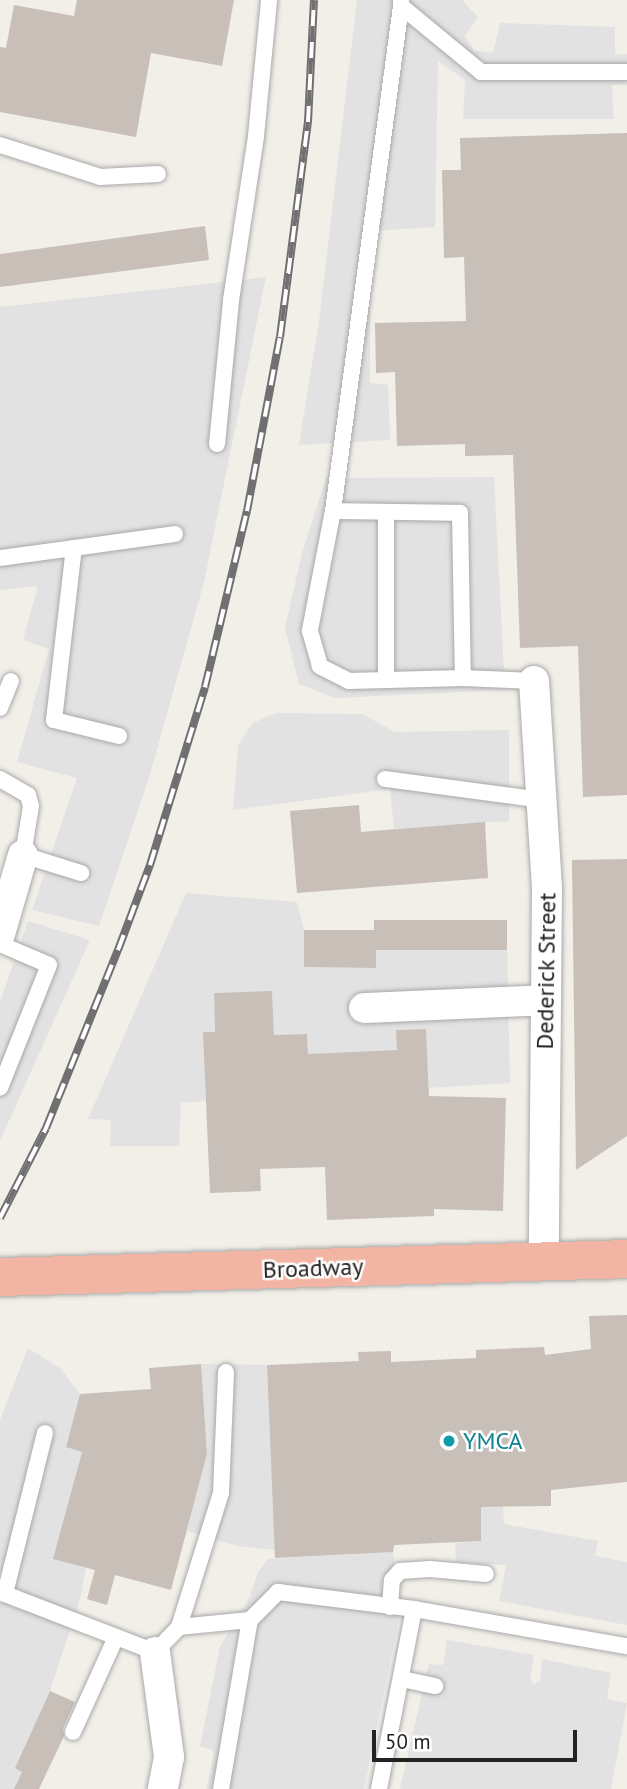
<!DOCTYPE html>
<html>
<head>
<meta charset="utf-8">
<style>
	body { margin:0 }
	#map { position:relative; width:627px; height:1789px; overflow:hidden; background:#f2efe9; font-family:"PT Sans",sans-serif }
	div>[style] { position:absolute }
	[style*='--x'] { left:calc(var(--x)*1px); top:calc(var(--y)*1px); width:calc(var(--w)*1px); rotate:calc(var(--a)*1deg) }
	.parking>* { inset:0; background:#e2e2e2 }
	.building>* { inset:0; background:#c7bfb8 }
	.roads { filter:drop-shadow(0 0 2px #a9a9a9) drop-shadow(0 0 2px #a9a9a9) }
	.service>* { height:16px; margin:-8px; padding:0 8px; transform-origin:8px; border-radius:8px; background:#fff }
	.minor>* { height:30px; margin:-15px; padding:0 15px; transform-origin:15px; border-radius:15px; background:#fff }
	.trunk>* { height:38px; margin:-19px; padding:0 19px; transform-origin:19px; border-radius:19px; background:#f2b4a3 }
	.rail>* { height:8px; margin-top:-4px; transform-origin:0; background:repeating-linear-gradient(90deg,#fff 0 16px,#707070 0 32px); box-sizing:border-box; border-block:2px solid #707070 }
	.dots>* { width:19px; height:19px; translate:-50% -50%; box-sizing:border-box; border:4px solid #fff; border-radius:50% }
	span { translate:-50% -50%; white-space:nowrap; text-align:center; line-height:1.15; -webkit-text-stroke:5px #fff; paint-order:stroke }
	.street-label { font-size:24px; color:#222 }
	.culture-label { font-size:24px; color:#0d838f }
	.left { translate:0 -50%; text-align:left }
	.scale { position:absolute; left:372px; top:1730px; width:205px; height:32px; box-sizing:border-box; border:4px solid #222; border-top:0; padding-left:9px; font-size:21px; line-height:24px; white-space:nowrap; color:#222; -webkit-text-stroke:5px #fff; paint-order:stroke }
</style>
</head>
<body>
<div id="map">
	<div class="parking">
		<div style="clip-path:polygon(357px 0,462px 0,478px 17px,465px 36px,474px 50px,493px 53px,500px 23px,615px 27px,615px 55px,627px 54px,627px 85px,612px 85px,614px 119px,463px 119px,465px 80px,438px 61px,435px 227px,370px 231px,370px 383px,388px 385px,390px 440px,299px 445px,319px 321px)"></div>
		<div style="clip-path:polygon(266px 277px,204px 582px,149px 778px,99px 926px,32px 910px,77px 778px,17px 762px,49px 649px,23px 640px,38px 586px,0 590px,0 307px)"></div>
		<div style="clip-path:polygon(494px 477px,505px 690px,335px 698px,299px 684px,285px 628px,302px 553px,326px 478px)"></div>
		<div style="clip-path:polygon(276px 713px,362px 714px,395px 732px,509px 730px,509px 821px,394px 829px,390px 789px,233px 810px,238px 745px,253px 723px)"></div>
		<div style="clip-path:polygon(186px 893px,297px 902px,304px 930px,304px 967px,376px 968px,376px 950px,507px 950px,510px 1083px,429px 1088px,426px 1029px,397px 1030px,397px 1050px,308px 1054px,307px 1034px,274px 1035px,272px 991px,214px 993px,215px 1032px,204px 1032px,206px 1101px,181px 1103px,179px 1146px,110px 1146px,111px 1120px,88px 1119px)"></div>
		<div style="clip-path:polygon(28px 921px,90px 940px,0 1141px,0 1002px)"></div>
		<div style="clip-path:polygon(28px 1348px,61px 1369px,80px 1394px,66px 1447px,82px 1452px,54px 1559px,86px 1568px,80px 1599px,50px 1691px,15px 1768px,22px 1772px,14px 1789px,0 1789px,0 1420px)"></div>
		<div style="clip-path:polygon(201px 1364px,267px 1365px,275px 1550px,238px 1546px,187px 1531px,207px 1454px)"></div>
		<div style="clip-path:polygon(503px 1506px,504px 1524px,598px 1541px,595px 1556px,627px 1562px,627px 1625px,499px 1601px,506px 1565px,456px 1562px,455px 1543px,481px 1541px,481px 1507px)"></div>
		<div style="clip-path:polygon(393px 1552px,399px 1619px,364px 1789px,207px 1789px,214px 1751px,200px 1746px,220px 1647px,250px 1596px,258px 1572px,268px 1559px)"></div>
		<div style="clip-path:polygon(447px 1640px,534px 1655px,530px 1680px,534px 1685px,540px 1681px,542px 1659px,611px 1673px,607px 1699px,627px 1703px,611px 1789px,400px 1789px,429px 1664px,443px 1665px)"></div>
	</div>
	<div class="building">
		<div style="clip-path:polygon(77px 0,234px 0,222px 66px,151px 53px,136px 137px,0 112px,0 47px,6px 48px,14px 5px,74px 16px)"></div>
		<div style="clip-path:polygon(627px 133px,627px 795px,583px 797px,578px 646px,520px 648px,513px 455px,465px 456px,465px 444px,397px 446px,395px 372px,376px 373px,375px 323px,466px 321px,464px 257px,444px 258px,442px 170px,461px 170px,460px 138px)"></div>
		<div style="clip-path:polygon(205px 226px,209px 260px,0 287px,0 254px)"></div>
		<div style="clip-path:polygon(359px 805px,361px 832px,485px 822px,488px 878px,297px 893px,290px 811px)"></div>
		<div style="clip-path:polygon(627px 859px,627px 1136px,576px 1170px,572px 860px)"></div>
		<div style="clip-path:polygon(374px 920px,507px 920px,507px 950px,376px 950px,376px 968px,304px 967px,304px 930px,374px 930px)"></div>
		<div style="clip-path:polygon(272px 991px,274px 1035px,307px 1034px,308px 1054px,397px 1050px,396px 1030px,426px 1029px,429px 1096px,506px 1098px,503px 1211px,434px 1209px,434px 1216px,327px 1220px,325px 1167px,260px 1169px,261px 1191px,210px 1193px,203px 1032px,215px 1032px,214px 993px)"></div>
		<div style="clip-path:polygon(627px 1315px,627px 1482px,551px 1490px,551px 1506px,481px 1507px,481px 1541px,394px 1545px,393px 1552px,275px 1558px,267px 1365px,359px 1361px,358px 1352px,391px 1351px,391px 1362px,476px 1358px,476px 1350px,544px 1347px,545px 1355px,591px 1349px,589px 1316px)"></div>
		<div style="clip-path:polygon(201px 1364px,207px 1454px,171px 1590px,115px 1575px,107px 1605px,87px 1599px,95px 1570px,53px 1559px,82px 1452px,66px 1447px,80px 1394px,151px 1389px,149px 1368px)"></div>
		<div style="clip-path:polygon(50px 1691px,75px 1702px,63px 1728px,64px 1736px,39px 1789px,14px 1789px,22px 1772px,15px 1768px)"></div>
	</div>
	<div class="roads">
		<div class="service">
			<div style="--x:401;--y:0;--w:6;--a:90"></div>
			<div style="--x:401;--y:6;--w:104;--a:39.5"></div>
			<div style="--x:481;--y:72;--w:146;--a:0"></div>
			<div style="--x:0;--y:145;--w:105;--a:17.7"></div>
			<div style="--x:100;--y:177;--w:58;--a:-3"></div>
			<div style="--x:217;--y:444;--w:145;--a:-84.4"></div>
			<div style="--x:231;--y:300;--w:166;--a:-81.3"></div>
			<div style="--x:256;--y:136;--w:137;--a:-84.5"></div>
			<div style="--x:333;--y:511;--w:127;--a:0.9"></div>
			<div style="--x:460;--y:513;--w:165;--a:89"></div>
			<div style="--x:463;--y:678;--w:114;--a:178.5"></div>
			<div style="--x:349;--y:681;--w:33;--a:-153"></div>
			<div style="--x:320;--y:666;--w:37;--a:-106"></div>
			<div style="--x:310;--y:630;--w:121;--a:-79.1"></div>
			<div style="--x:333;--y:511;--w:510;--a:-82.33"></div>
			<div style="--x:0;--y:558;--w:75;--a:-7.7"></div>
			<div style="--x:463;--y:678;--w:71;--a:2.4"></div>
			<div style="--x:386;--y:680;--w:168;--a:-90"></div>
			<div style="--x:0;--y:708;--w:29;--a:-68"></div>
			<div style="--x:119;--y:736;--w:67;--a:-166.2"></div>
			<div style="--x:54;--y:720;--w:173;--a:-83.4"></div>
			<div style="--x:74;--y:548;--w:102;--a:-7.9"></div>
			<div style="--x:0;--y:779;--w:32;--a:30"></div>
			<div style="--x:28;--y:795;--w:11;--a:75"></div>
			<div style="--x:31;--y:806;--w:50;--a:99.3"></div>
			<div style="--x:23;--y:855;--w:61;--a:17.2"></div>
			<div style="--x:385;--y:779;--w:159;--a:7.6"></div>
			<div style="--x:0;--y:944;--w:53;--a:23.2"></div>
			<div style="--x:49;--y:965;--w:132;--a:111.7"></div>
			<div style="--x:45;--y:1433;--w:166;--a:104"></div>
			<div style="--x:5;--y:1594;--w:161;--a:21.1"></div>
			<div style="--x:155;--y:1652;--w:35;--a:-46"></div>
			<div style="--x:179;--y:1627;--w:71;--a:-5.6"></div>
			<div style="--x:390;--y:1607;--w:27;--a:-86"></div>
			<div style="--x:392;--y:1580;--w:12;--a:-48"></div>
			<div style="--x:400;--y:1571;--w:30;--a:-4"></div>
			<div style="--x:430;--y:1569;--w:56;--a:5.1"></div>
			<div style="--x:179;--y:1627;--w:140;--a:-72.6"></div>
			<div style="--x:221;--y:1493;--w:121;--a:-87.6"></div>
			<div style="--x:402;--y:1679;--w:34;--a:12"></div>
			<div style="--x:73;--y:1732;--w:104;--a:-65.6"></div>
			<div style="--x:221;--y:1789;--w:171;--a:-80.3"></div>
			<div style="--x:250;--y:1620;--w:40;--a:-45"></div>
			<div style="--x:278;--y:1592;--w:137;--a:7.1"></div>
			<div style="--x:379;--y:1789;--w:183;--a:-79"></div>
			<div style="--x:414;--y:1609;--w:216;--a:9.9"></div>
		</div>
		<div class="minor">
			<div style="--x:534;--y:681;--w:207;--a:86.4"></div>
			<div style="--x:547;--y:888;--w:373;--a:90.5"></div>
			<div style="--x:0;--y:934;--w:82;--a:-73.8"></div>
			<div style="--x:364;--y:1008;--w:181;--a:-2.5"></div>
			<div style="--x:155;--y:1652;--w:106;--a:82.4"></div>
			<div style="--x:169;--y:1757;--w:33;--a:101"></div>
		</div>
		<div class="trunk">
			<div style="--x:0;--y:1277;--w:627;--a:-1.64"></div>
		</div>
	</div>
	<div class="rail">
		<div style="--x:0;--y:1218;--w:101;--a:-62.9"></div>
		<div style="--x:46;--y:1128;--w:192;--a:-68"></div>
		<div style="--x:118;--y:950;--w:91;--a:-69.4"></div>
		<div style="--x:150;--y:865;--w:186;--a:-72.8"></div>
		<div style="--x:205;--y:687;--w:181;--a:-76.6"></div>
		<div style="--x:247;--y:511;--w:177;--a:-79.3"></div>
		<div style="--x:280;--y:337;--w:217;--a:-82.6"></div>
		<div style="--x:308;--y:122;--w:122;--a:-87.2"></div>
	</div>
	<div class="dots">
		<div style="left:449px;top:1441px;background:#0f9aa8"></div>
	</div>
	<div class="street-label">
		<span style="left:546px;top:971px;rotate:-89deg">Dederick Street</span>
		<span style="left:313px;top:1268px;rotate:-2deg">Broadway</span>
	</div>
	<div class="culture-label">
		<span class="left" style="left:463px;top:1441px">YMCA</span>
	</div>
	<div class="scale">50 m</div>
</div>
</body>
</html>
